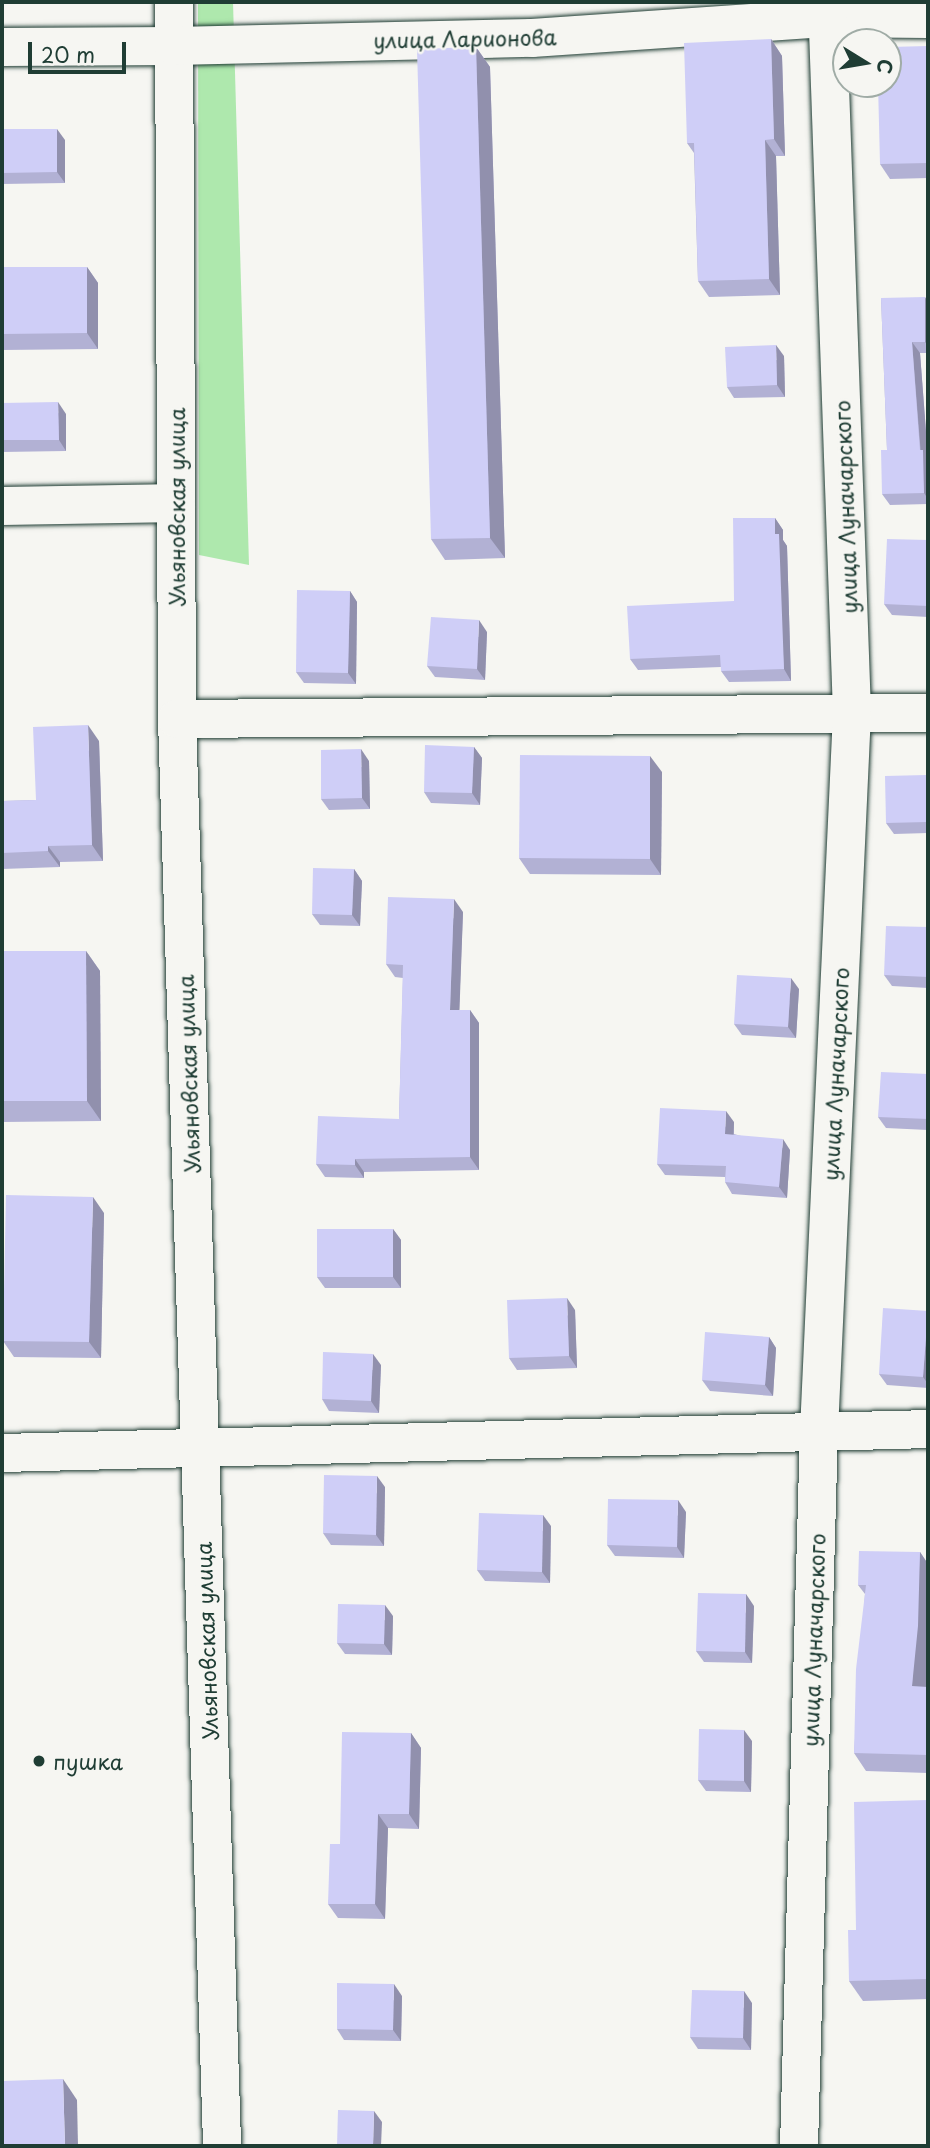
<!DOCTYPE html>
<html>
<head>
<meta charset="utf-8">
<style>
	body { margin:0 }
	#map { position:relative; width:930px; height:2148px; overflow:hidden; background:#f6f6f2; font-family:"Playpen Sans",sans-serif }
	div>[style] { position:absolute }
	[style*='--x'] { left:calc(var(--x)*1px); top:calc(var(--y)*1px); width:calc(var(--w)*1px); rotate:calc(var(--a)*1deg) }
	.green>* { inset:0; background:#aee8ad }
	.roads { filter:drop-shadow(0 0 2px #1f3d34) drop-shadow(0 0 2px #1f3d34) }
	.minor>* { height:38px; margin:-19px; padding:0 19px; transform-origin:19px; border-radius:19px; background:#f6f6f2 }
	.wall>* { inset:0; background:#b2b1d4 }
	.shaded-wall>* { inset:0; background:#9190ad }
	.building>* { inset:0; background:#cfcef7 }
	.dots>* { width:19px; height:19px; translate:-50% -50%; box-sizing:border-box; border:4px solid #f6f6f2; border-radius:50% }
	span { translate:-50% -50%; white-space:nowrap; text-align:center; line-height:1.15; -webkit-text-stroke:5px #f6f6f2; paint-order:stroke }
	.street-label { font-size:21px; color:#1f3d34 }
	.poi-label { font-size:21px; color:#1f3d34 }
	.left { translate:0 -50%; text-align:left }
	.frame { position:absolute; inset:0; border:4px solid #1f3d34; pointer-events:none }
	.north { position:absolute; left:832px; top:28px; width:70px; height:70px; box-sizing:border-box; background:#f6f6f2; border:2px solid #a0aca6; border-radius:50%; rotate:101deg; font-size:19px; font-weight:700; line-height:28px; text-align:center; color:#1f3d34 }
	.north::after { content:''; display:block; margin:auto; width:24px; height:32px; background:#1f3d34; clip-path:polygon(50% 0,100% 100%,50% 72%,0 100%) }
	.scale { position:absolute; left:28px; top:42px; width:98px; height:32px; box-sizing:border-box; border:4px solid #1f3d34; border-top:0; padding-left:9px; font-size:21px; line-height:24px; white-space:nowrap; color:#1f3d34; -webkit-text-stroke:5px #f6f6f2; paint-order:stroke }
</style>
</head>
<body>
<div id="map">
	<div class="green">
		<div style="clip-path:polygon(198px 2px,233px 2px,249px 565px,199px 555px)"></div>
	</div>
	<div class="roads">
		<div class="minor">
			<div style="--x:174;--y:2;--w:717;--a:89.76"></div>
			<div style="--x:177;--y:719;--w:1428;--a:88.19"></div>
			<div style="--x:2;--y:47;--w:172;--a:-0.3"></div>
			<div style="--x:174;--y:46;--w:358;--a:-1.3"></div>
			<div style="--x:532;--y:38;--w:297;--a:-3.9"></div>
			<div style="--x:828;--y:18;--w:100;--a:0.6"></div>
			<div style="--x:2;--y:506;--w:174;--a:-1"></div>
			<div style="--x:177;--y:719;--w:751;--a:-0.46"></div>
			<div style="--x:2;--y:1453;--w:926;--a:-1.48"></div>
			<div style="--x:799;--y:2146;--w:715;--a:-88.4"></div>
			<div style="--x:819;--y:1431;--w:719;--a:-87.37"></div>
			<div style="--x:852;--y:713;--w:711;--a:-92.01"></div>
		</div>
	</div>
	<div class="wall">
		<div style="clip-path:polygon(771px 39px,782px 56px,785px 156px,776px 156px,780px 295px,709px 297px,698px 281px,694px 153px,687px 143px)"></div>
		<div style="clip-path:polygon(928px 46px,928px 178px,890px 179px,880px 164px)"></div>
		<div style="clip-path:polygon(476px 47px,490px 67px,505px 558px,445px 560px,431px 539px)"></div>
		<div style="clip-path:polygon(2px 129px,65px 140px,65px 183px,2px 184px)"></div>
		<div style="clip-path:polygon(2px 267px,87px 267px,98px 283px,98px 349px,2px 350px)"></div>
		<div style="clip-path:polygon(881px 298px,928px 302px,928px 353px,920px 353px,928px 458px,928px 504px,890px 505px,882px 494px,887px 450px)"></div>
		<div style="clip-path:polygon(784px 356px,785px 397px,734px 398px,727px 387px)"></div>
		<div style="clip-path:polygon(2px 403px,66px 414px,66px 451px,2px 452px)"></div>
		<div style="clip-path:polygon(775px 518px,783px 530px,783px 540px,787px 546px,791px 681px,729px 682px,721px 671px,721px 667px,638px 670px,630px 659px,734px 601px)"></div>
		<div style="clip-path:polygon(928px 540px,928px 617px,892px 615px,884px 604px)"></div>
		<div style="clip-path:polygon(350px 591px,357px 602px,356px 684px,304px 683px,296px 672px)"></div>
		<div style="clip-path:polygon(487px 632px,485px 680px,435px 677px,427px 666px)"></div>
		<div style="clip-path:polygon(99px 741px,103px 861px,60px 862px,60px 867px,2px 869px,2px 801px,36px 800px)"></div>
		<div style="clip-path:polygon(474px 747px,482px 758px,480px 805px,431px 803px,424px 792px)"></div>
		<div style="clip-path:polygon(369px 761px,370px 809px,329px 810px,321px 799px)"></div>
		<div style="clip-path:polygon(662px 772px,661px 875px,530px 874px,519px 858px)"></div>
		<div style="clip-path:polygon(926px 775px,928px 778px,928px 833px,894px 834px,886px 823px)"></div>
		<div style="clip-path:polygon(354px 869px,362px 881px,360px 926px,320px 925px,312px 914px)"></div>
		<div style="clip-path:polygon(463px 912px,459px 1010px,470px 1010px,479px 1023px,479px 1170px,364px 1172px,364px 1178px,325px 1177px,316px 1164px,399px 1119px,403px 978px,395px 977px,386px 964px)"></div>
		<div style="clip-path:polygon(928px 927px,928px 988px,892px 986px,884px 975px)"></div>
		<div style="clip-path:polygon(2px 951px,86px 951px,100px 971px,101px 1121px,2px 1122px)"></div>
		<div style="clip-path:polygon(799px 989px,796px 1038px,742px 1035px,734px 1024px)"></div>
		<div style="clip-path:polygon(928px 1074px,928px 1130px,886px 1128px,878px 1117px)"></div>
		<div style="clip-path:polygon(734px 1122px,734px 1134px,790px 1150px,787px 1198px,732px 1194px,725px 1182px,725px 1177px,665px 1175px,657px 1164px)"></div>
		<div style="clip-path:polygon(104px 1213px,101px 1358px,14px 1357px,3px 1341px)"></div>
		<div style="clip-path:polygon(393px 1229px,401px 1240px,401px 1288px,325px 1288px,317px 1277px)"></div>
		<div style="clip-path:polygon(575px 1310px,577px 1368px,517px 1370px,509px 1358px)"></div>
		<div style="clip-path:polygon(928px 1312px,928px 1388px,887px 1385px,879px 1374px)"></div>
		<div style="clip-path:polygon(769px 1337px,776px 1348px,773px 1396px,710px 1391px,702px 1380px)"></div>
		<div style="clip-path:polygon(381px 1365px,379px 1413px,329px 1411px,322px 1399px)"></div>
		<div style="clip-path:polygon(385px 1487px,384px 1546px,331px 1545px,323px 1533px)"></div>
		<div style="clip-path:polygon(686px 1512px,684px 1558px,615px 1556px,607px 1545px)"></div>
		<div style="clip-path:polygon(551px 1526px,550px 1583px,485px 1581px,477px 1570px)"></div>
		<div style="clip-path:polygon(920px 1552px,928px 1564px,928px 1672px,927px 1687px,928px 1687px,928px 1773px,866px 1771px,854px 1753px,865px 1594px,858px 1585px)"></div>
		<div style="clip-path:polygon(754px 1606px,752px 1663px,704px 1662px,696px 1651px)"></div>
		<div style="clip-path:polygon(393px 1616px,392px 1655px,345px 1654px,337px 1643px)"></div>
		<div style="clip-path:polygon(411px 1733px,421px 1748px,419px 1829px,388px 1828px,385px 1919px,338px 1918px,328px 1904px,340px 1844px)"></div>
		<div style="clip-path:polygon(752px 1741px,751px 1792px,706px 1791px,698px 1780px)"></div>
		<div style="clip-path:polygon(928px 1800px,928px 1999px,863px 2001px,849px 1981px,856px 1930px)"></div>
		<div style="clip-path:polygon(402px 1996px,401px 2041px,344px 2040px,337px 2029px)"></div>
		<div style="clip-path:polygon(752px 2003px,751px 2050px,698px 2049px,690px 2037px)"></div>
	</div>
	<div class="shaded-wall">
		<div style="clip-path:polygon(771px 39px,782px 56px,785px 156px,774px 139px)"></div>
		<div style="clip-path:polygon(476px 47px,490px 67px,505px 558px,490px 538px)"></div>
		<div style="clip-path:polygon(57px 129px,65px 140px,65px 183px,57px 172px)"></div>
		<div style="clip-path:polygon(765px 140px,776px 156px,780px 295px,769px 279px)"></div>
		<div style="clip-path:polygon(87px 267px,98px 283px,98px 349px,87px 333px)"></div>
		<div style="clip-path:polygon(925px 297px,928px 302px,928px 346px,925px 342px)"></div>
		<div style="clip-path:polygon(912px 342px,920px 353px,928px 458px,928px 499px,924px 493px)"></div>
		<div style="clip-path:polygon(776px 345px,784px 356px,785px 397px,777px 385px)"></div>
		<div style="clip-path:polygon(58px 402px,66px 414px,66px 451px,59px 440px)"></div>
		<div style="clip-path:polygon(775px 518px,783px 530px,783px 540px,787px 546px,791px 681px,784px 669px,775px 534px)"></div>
		<div style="clip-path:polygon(350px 591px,357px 602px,356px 684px,348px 673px)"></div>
		<div style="clip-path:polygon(479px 620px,487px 632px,485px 680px,477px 669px)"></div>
		<div style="clip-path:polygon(88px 725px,99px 741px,103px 861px,92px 845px)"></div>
		<div style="clip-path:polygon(474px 747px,482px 758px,480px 805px,472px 793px)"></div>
		<div style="clip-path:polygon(361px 749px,369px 761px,370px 809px,362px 798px)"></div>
		<div style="clip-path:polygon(650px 756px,662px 772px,661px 875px,650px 859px)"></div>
		<div style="clip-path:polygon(926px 775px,928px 778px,928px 824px,927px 822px)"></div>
		<div style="clip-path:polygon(48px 846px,60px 862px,60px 867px,48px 851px)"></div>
		<div style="clip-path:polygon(354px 869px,362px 881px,360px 926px,352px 915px)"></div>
		<div style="clip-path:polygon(454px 899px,463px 912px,459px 1023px,450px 1010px)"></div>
		<div style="clip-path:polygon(86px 951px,100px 971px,101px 1121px,87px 1101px)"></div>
		<div style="clip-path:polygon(791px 978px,799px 989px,796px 1038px,788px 1027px)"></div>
		<div style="clip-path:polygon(470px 1010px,479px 1023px,479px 1170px,470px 1157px)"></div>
		<div style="clip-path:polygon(726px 1111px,734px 1122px,733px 1145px,725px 1134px)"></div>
		<div style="clip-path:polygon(783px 1139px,790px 1150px,787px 1198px,779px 1187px)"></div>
		<div style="clip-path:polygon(355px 1159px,364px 1172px,364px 1178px,355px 1165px)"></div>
		<div style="clip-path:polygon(93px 1197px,104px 1213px,101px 1358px,89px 1342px)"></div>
		<div style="clip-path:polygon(393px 1229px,401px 1240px,401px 1288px,393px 1277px)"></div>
		<div style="clip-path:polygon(567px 1298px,575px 1310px,577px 1368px,569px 1356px)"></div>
		<div style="clip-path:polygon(928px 1311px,928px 1384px,923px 1377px)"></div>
		<div style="clip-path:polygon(769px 1337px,776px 1348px,773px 1396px,765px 1385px)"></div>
		<div style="clip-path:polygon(373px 1354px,381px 1365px,379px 1413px,371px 1401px)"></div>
		<div style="clip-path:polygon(377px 1476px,385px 1487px,384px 1546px,376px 1535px)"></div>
		<div style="clip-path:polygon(678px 1500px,686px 1512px,684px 1558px,677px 1547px)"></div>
		<div style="clip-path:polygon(543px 1515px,551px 1526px,550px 1583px,542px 1572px)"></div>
		<div style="clip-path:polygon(920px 1552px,928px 1564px,928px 1672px,925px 1704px,912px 1686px)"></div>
		<div style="clip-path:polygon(746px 1594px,754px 1606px,752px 1663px,745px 1652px)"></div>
		<div style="clip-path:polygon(385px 1605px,393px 1616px,392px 1655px,384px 1644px)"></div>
		<div style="clip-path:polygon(744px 1730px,752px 1741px,751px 1792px,744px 1781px)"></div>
		<div style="clip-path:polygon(411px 1733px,421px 1748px,419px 1829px,409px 1814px)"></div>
		<div style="clip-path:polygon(378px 1814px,388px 1828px,385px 1919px,375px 1904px)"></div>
		<div style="clip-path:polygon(394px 1984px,402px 1996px,401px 2041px,393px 2030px)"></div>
		<div style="clip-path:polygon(744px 1991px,752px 2003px,751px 2050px,743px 2038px)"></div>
		<div style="clip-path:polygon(63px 2079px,77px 2100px,78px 2146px,65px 2146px)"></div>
		<div style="clip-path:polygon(374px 2111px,382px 2122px,381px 2146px,373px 2146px)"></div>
	</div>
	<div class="building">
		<div style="clip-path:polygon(771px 39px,774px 139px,765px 140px,769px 279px,698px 281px,694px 143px,687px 143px,684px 43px)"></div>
		<div style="clip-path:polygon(928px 46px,928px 163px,880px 164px,878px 84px,888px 84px,888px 47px)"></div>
		<div style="clip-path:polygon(476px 47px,490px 538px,431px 539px,417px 49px)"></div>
		<div style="clip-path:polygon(2px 129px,57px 129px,57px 172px,2px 173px)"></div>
		<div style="clip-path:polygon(2px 267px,87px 267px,87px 333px,2px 334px)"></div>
		<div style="clip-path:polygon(925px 297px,925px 342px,912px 342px,920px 450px,923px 450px,924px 493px,882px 494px,881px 450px,887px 450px,881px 298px)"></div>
		<div style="clip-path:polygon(776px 345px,777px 385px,727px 387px,725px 347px)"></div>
		<div style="clip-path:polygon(58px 402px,59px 440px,2px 440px,2px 403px)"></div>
		<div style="clip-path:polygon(733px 518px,775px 518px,775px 534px,779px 534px,784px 669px,721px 671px,720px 655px,630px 659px,627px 606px,734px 601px)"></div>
		<div style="clip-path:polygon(887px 539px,928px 540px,928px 606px,884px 604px)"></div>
		<div style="clip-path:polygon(297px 590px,350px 591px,348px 673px,296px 672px)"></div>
		<div style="clip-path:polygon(431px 617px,479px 620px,477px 669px,427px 666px)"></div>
		<div style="clip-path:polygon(88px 725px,92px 845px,48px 846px,48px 851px,2px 853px,2px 801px,36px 800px,33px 727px)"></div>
		<div style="clip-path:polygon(425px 745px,474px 747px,472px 793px,424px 792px)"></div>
		<div style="clip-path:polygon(361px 749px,362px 798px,321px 799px,321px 750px)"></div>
		<div style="clip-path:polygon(520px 755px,650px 756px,650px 859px,519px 858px)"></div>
		<div style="clip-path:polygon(926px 775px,927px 822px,886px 823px,885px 776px)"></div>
		<div style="clip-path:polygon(313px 868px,354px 869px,352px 915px,312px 914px)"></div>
		<div style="clip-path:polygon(388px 897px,454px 899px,450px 1010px,470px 1010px,470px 1157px,355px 1159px,355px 1165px,316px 1164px,318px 1116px,399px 1119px,403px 965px,386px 964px)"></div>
		<div style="clip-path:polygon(886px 926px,928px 927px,928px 977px,884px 975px)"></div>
		<div style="clip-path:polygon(2px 951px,86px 951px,87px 1101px,2px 1101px)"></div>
		<div style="clip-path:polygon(737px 975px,791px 978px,788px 1027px,734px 1024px)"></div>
		<div style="clip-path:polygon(881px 1072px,928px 1074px,928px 1119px,878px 1117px)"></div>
		<div style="clip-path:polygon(660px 1108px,726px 1111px,725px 1134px,783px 1139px,779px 1187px,725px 1182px,726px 1166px,657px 1164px)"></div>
		<div style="clip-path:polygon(6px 1195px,93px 1197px,89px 1342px,3px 1341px)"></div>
		<div style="clip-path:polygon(317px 1229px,393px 1229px,393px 1277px,317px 1277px)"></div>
		<div style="clip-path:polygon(567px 1298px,569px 1356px,509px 1358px,507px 1300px)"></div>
		<div style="clip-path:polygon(883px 1308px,928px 1311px,923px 1377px,879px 1374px)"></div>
		<div style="clip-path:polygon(705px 1332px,769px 1337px,765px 1385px,702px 1380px)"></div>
		<div style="clip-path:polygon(323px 1352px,373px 1354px,371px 1401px,322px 1399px)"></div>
		<div style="clip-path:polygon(324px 1475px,377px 1476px,376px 1535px,323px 1533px)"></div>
		<div style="clip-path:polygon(608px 1499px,678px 1500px,677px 1547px,607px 1545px)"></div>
		<div style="clip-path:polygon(479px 1513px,543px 1515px,542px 1572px,477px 1570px)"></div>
		<div style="clip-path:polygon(859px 1551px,920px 1552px,918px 1626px,912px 1686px,928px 1687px,928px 1755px,854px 1753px,856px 1669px,866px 1585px,858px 1585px)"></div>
		<div style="clip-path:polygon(698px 1593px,746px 1594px,745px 1652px,696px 1651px)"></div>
		<div style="clip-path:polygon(338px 1604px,385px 1605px,384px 1644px,337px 1643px)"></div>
		<div style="clip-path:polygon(699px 1729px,744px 1730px,744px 1781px,698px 1780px)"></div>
		<div style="clip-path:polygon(342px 1732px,411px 1733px,409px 1814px,378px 1814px,375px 1904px,328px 1904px,330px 1844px,340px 1844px)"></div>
		<div style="clip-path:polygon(928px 1800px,928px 1979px,849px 1981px,848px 1930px,856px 1930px,854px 1802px)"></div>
		<div style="clip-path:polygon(337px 1983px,394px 1984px,393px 2030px,337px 2029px)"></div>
		<div style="clip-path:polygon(692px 1990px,744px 1991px,743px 2038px,690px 2037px)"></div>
		<div style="clip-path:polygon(63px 2079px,65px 2146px,2px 2146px,2px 2081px)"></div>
		<div style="clip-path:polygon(338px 2110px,374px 2111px,373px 2146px,337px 2146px)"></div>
	</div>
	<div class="dots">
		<div style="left:39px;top:1761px;background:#1f3d34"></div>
	</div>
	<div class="street-label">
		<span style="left:465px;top:38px;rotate:-1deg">улица Ларионова</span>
		<span style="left:176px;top:507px;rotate:-90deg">Ульяновская улица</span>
		<span style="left:845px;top:507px;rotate:-92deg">улица Луначарского</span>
		<span style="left:188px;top:1074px;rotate:-92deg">Ульяновская улица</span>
		<span style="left:835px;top:1074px;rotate:-87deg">улица Луначарского</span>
		<span style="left:813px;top:1640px;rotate:-88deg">улица Луначарского</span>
		<span style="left:206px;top:1641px;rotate:-92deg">Ульяновская улица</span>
	</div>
	<div class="poi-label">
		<span class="left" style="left:53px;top:1761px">пушка</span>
	</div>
	<div class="frame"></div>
	<div class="north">С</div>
	<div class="scale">20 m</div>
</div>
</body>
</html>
